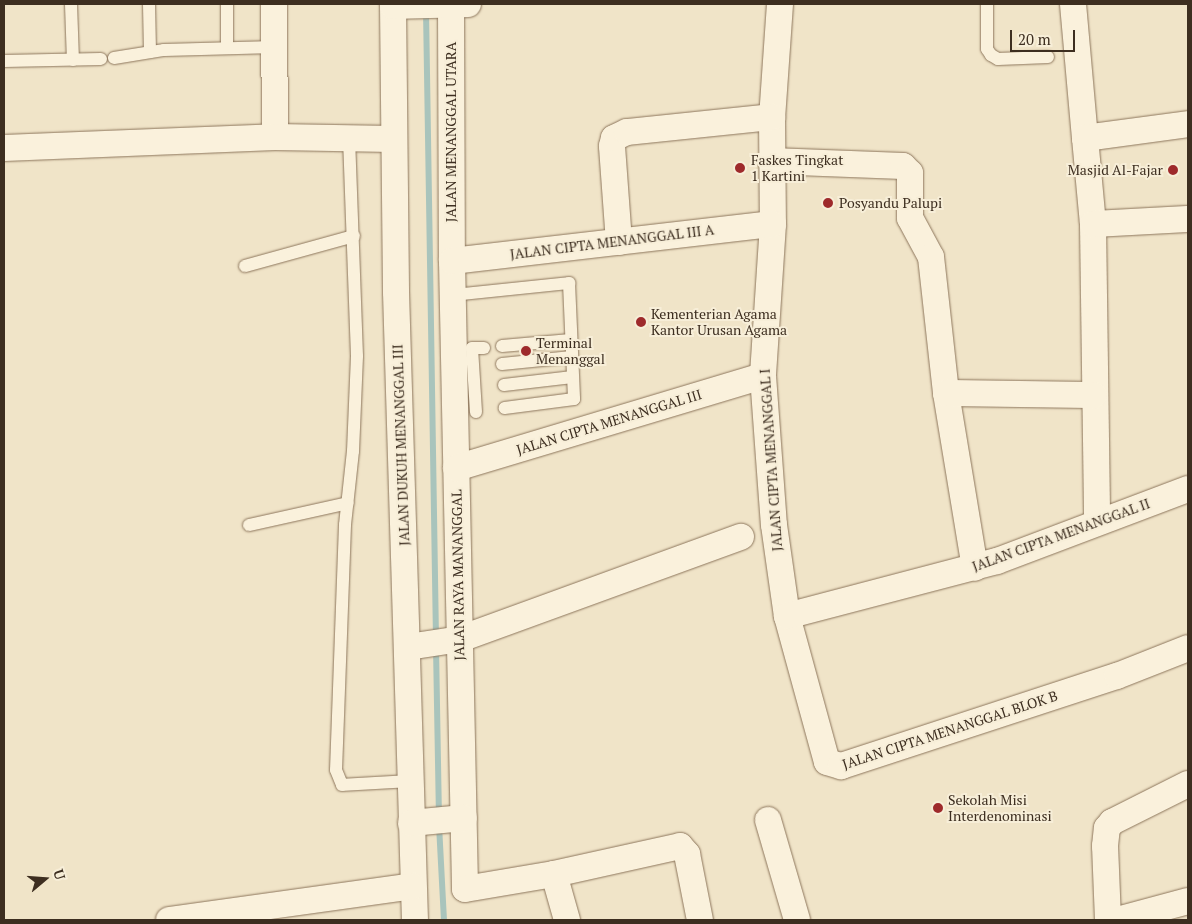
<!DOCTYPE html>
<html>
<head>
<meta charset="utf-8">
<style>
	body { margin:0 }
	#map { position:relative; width:1192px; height:924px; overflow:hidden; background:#f0e4c8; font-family:"PT Serif",serif }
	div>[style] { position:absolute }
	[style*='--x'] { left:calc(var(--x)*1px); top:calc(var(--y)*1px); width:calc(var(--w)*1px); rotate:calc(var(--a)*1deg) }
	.stream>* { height:6px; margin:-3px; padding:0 3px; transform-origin:3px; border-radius:3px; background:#a9c4bc }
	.roads { filter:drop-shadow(0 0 1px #8d765c) drop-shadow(0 0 1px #8d765c) }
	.lane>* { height:12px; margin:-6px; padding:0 6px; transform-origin:6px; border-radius:6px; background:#faf1dc }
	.street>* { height:26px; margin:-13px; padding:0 13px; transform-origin:13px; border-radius:13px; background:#faf1dc }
	.dots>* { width:14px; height:14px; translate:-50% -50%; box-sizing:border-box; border:2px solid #f7eed8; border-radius:50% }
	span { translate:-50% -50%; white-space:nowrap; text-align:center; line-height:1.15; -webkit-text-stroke:4px #f7eed8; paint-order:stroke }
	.street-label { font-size:14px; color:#3d2e20 }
	.poi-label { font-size:14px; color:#3d2e20 }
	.left { translate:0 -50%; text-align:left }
	.right { translate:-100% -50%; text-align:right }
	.frame { position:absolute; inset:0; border:5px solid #3d2e20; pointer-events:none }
	.north { position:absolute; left:20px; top:854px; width:50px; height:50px; -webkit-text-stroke:4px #f7eed8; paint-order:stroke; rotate:72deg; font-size:14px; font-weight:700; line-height:20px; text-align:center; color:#3d2e20 }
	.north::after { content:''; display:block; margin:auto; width:18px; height:22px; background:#3d2e20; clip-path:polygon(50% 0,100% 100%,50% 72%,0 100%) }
	.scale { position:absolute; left:1010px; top:30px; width:65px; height:22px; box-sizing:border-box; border:2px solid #3d2e20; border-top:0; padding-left:6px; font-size:15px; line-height:18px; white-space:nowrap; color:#3d2e20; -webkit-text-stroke:4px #f7eed8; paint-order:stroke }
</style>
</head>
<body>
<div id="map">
	<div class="stream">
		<div style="--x:426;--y:10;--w:627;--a:89.09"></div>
		<div style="--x:436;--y:647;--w:168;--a:89"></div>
		<div style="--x:439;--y:825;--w:95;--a:87"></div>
	</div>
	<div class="roads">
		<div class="lane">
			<div style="--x:71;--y:4;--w:56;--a:88"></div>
			<div style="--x:149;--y:4;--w:48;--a:88.8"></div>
			<div style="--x:227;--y:4;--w:44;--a:90"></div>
			<div style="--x:987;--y:4;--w:45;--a:90"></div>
			<div style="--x:987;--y:49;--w:7;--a:56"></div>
			<div style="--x:991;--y:55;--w:8;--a:30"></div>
			<div style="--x:998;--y:59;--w:50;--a:-2.3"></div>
			<div style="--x:114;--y:58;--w:51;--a:-9.1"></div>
			<div style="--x:164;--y:50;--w:111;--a:-1.5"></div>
			<div style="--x:4;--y:61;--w:97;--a:-1.2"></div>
			<div style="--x:349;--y:138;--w:218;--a:87.9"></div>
			<div style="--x:357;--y:356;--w:95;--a:92.4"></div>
			<div style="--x:353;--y:451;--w:74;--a:96.2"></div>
			<div style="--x:345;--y:525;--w:245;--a:92.1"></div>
			<div style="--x:336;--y:770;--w:16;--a:68"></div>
			<div style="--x:342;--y:785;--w:67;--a:-3.4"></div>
			<div style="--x:245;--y:266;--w:113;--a:-15.4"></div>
			<div style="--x:453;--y:295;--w:117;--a:-5.9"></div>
			<div style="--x:569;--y:283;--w:116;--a:87.5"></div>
			<div style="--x:574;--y:399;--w:70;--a:172.6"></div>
			<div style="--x:502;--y:346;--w:69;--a:-5"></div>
			<div style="--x:502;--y:364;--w:70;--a:-5.7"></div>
			<div style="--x:504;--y:385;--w:69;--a:-6.6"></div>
			<div style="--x:476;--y:412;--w:64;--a:-93.6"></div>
			<div style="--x:472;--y:348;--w:12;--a:0"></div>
			<div style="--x:249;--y:525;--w:101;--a:-12.5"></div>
		</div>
		<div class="street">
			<div style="--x:274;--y:4;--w:133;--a:89.6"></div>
			<div style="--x:393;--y:4;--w:288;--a:89.4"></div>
			<div style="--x:396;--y:292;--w:628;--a:88.27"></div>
			<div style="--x:451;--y:4;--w:257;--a:89.8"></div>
			<div style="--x:452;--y:261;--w:628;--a:88.81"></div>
			<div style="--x:465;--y:889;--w:90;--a:-9.6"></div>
			<div style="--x:554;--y:874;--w:129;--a:-12.5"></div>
			<div style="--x:680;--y:846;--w:11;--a:49"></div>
			<div style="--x:687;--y:854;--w:67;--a:78.9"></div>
			<div style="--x:780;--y:4;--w:113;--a:94"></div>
			<div style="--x:772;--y:117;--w:107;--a:89.5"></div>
			<div style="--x:773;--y:224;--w:152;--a:93.8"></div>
			<div style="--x:763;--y:376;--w:149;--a:85.8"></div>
			<div style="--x:774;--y:525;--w:92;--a:81.9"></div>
			<div style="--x:787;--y:616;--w:151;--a:74.7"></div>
			<div style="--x:827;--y:762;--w:15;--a:16"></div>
			<div style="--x:841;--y:766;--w:290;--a:-18.1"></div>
			<div style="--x:1117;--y:676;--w:76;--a:-21.5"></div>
			<div style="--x:1073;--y:4;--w:135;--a:84.9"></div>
			<div style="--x:1085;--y:138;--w:104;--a:-7.7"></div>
			<div style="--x:393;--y:6;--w:75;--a:-1.5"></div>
			<div style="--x:1085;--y:138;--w:86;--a:84.7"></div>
			<div style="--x:1093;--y:224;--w:296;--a:89.2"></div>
			<div style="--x:4;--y:148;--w:271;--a:-2.3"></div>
			<div style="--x:275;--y:137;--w:118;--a:1"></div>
			<div style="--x:771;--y:161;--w:132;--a:2.2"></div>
			<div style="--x:903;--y:166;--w:10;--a:45"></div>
			<div style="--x:910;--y:173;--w:45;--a:90"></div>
			<div style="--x:910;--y:218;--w:44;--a:61.7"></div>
			<div style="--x:931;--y:257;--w:137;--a:83.7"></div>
			<div style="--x:946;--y:393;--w:177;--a:80.6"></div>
			<div style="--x:1093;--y:224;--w:95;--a:-3"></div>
			<div style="--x:619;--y:242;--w:96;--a:-94.2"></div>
			<div style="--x:612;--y:146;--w:8;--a:-76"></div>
			<div style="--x:614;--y:138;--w:14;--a:-25"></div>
			<div style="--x:627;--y:132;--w:146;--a:-5.9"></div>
			<div style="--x:452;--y:261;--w:323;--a:-6.6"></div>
			<div style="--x:946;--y:393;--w:148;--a:0.8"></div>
			<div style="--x:456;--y:468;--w:320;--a:-16.7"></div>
			<div style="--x:787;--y:616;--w:217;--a:-14.7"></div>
			<div style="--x:997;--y:561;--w:204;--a:-20.7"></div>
			<div style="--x:408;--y:647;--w:53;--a:-8.7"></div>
			<div style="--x:460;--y:639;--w:299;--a:-20"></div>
			<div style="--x:768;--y:820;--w:104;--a:73.8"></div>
			<div style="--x:411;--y:823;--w:53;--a:-5.4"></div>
			<div style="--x:554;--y:874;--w:48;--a:74.2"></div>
			<div style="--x:169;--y:920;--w:246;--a:-7.9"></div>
			<div style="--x:1108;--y:920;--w:74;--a:-92.3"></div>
			<div style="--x:1105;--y:846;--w:18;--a:-84"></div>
			<div style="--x:1107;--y:828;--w:8;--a:-50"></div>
			<div style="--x:1112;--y:822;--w:85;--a:-26.6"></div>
			<div style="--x:1117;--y:920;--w:73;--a:-15"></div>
		</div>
	</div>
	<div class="dots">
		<div style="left:740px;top:168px;background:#9e2a2b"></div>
		<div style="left:1173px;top:170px;background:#9e2a2b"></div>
		<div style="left:828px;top:203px;background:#9e2a2b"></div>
		<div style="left:641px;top:322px;background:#9e2a2b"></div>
		<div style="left:526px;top:351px;background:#9e2a2b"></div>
		<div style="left:938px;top:808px;background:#9e2a2b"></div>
	</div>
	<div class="street-label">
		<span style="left:451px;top:132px;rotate:-90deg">JALAN MENANGGAL UTARA</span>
		<span style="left:612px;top:242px;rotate:-7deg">JALAN CIPTA MENANGGAL III A</span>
		<span style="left:609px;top:422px;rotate:-17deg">JALAN CIPTA MENANGGAL III</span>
		<span style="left:401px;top:445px;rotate:-92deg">JALAN DUKUH MENANGGAL III</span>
		<span style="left:771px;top:460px;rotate:-94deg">JALAN CIPTA MENANGGAL I</span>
		<span style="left:1061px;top:535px;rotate:-20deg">JALAN CIPTA MENANGGAL II</span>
		<span style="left:458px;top:575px;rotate:-91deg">JALAN RAYA MANANGGAL</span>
		<span style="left:950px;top:730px;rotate:-18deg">JALAN CIPTA MENANGGAL BLOK B</span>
	</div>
	<div class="poi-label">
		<span class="left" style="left:751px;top:168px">Faskes Tingkat<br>1 Kartini</span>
		<span class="right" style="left:1163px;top:170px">Masjid Al-Fajar</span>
		<span class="left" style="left:839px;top:203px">Posyandu Palupi</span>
		<span class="left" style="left:651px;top:322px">Kementerian Agama<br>Kantor Urusan Agama</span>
		<span class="left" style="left:536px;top:351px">Terminal<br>Menanggal</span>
		<span class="left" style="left:948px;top:808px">Sekolah Misi<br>Interdenominasi</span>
	</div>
	<div class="frame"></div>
	<div class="north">U</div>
	<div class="scale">20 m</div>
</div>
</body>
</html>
